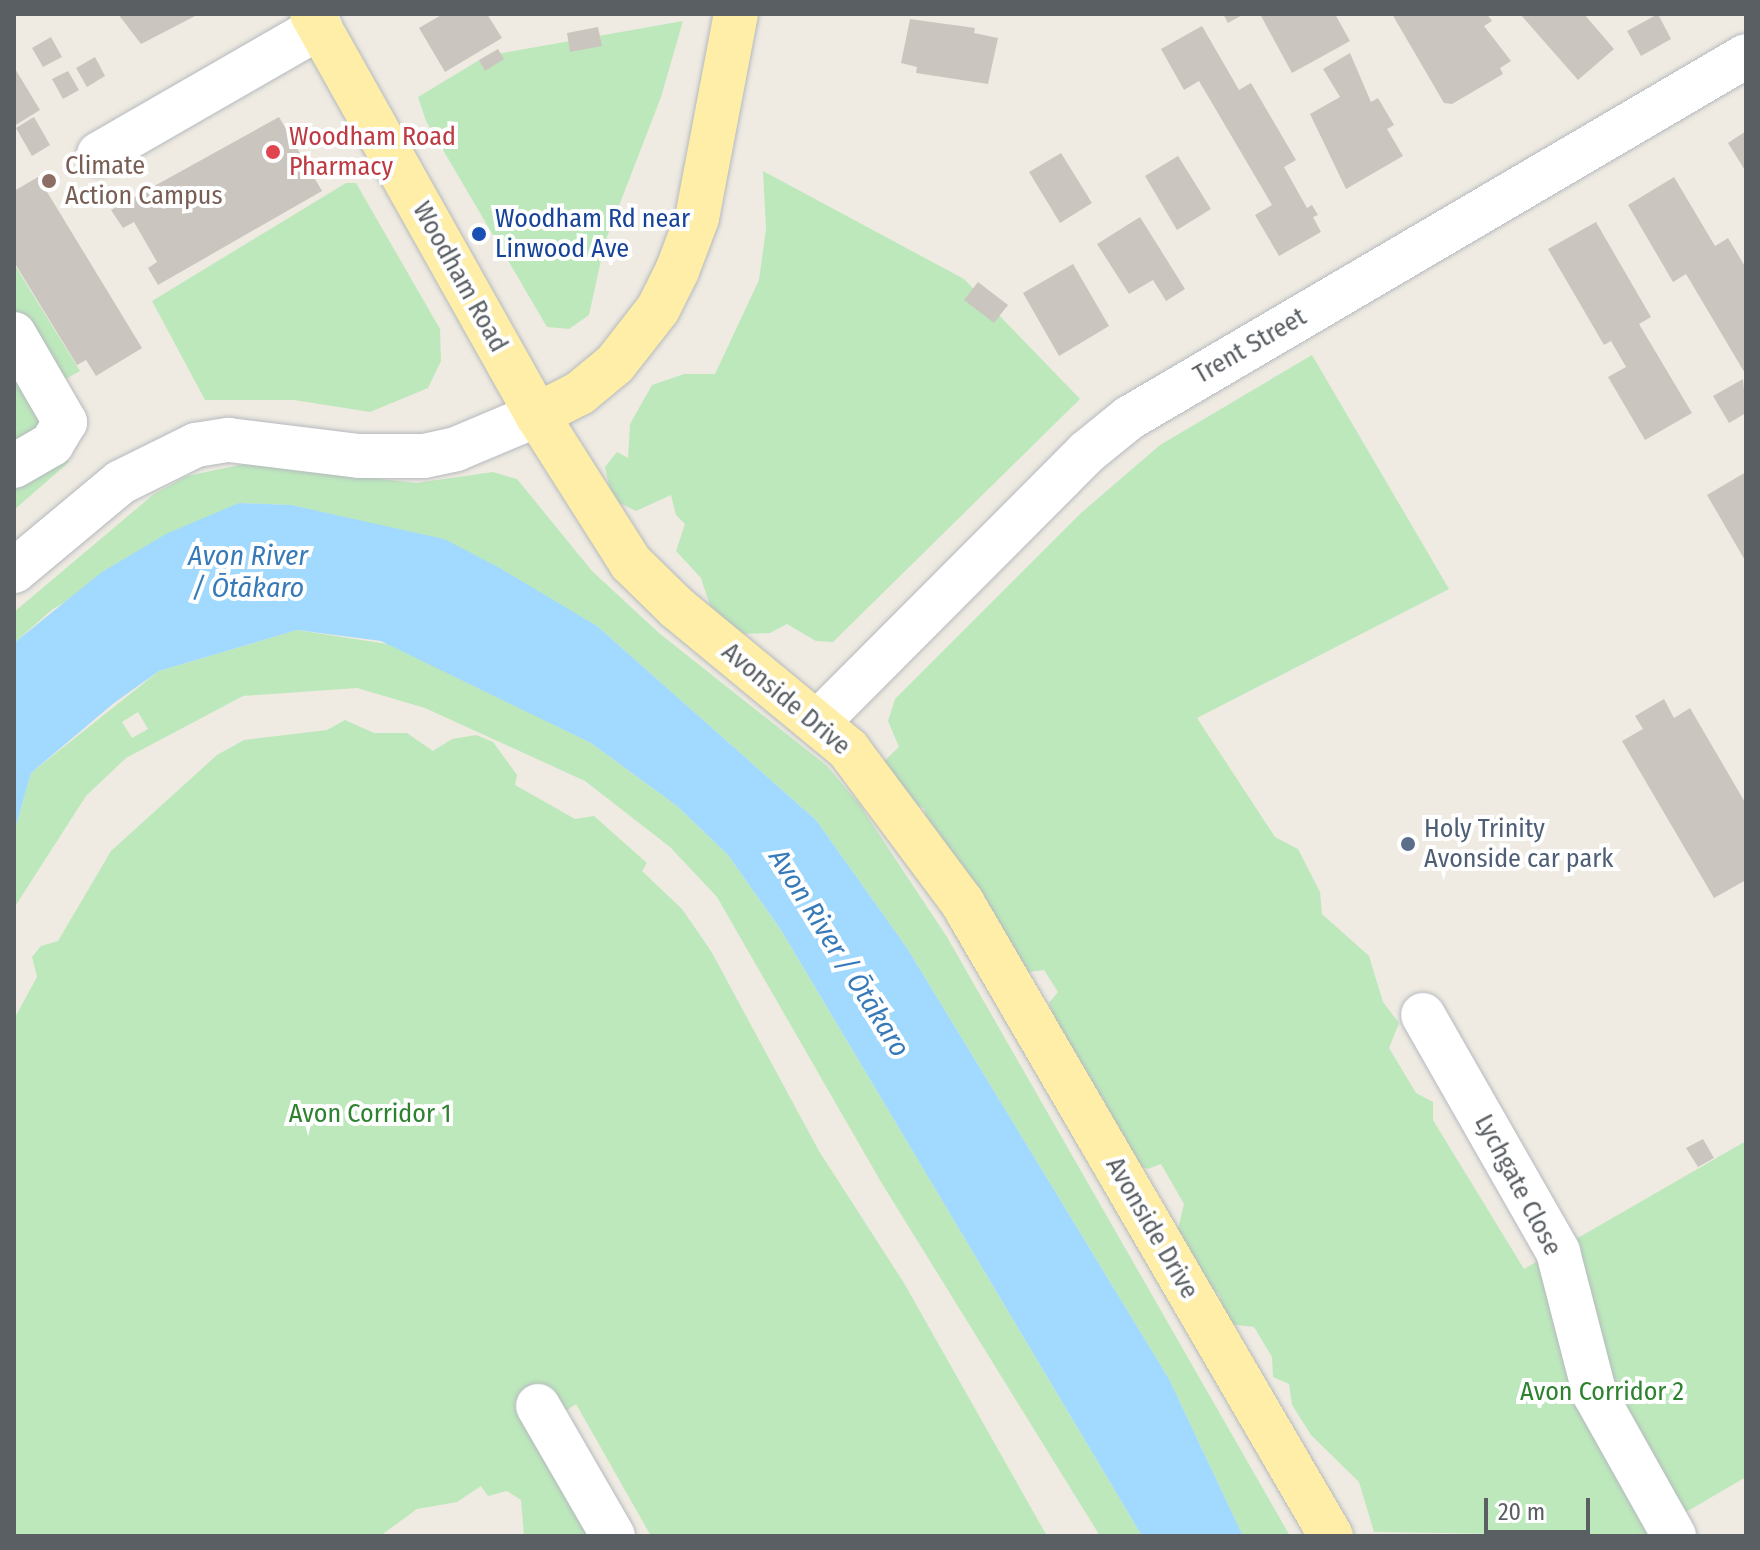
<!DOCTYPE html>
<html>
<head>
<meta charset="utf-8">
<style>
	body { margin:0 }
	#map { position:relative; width:1760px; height:1550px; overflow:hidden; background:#efebe2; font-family:"Fira Sans Condensed",sans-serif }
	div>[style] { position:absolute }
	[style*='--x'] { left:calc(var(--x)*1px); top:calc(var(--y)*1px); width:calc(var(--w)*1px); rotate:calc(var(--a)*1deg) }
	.green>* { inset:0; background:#bde8bc }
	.water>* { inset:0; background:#a2d9ff }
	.building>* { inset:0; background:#cac6bf }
	.roads { filter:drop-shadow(0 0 2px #b5b9be) drop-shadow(0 0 2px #b5b9be) }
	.minor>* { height:44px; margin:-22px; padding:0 22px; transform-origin:22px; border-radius:22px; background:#fff }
	.major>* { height:44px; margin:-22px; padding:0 22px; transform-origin:22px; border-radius:22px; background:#ffeea7 }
	.dots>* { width:22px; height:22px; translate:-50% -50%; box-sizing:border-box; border:4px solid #fff; border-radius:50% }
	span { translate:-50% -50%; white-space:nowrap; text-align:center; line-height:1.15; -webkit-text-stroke:8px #fff; paint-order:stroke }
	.health-label { font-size:26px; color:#be3a42 }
	.left { translate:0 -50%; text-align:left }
	.education-label { font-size:26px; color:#785e54 }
	.transit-label { font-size:26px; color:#164399 }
	.street-label { font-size:26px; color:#5a5f64 }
	.service-label { font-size:26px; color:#4e5e75 }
	.park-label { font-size:26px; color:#2d822f }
	.water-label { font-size:28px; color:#377ab9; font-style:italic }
	.frame { position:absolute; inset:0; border:16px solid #5a5f64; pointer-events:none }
	.scale { position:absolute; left:1484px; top:1498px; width:106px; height:36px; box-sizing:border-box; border:4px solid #5a5f64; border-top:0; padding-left:10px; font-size:24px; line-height:28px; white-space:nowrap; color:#5a5f64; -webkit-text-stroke:6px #fff; paint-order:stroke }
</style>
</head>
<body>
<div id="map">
	<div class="green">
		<div style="clip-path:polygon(683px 21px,661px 97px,605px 242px,589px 315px,569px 329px,547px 327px,426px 121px,418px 97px,486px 56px)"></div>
		<div style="clip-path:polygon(763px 171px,964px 279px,1080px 399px,833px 642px,816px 641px,787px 624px,770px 633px,736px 634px,714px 618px,701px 578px,676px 551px,685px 524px,676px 515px,671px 495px,636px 511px,612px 499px,605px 467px,617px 452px,628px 458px,630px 424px,652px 385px,684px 374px,715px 374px,759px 280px,766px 229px)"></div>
		<div style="clip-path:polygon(346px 183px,356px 183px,440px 329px,441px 361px,428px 388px,370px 412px,294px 400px,205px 400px,152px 301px)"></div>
		<div style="clip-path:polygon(16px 267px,80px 371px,62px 381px,14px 316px)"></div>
		<div style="clip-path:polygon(1312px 355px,1449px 589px,1197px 718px,1275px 837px,1298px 849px,1320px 892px,1322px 914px,1369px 956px,1383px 1002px,1399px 1023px,1389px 1048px,1416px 1093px,1433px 1102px,1433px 1120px,1524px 1269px,1746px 1141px,1746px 1477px,1645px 1536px,1374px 1532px,1359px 1482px,1311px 1435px,1292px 1405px,1289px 1384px,1273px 1377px,1272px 1357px,1254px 1327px,1228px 1324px,1219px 1294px,1199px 1279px,1176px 1237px,1184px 1204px,1161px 1164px,1148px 1169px,1125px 1160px,1103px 1097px,1083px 1090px,1049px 1003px,1058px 992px,1044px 970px,1020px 973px,927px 829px,924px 808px,903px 802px,880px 765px,899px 747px,888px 721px,895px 699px,1081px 513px,1160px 445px)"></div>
		<div style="clip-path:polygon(14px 356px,51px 418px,14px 459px)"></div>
		<div style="clip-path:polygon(63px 452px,69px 462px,14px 510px,14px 480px)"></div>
		<div style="clip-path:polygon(245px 464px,416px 483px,493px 472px,517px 479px,592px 571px,659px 633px,827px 766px,859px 804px,947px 937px,1290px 1536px,1243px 1536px,1169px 1379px,907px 948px,816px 820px,597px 626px,390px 529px,291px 505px,239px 503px,53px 609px,14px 643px,14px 612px,154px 494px,187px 476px)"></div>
		<div style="clip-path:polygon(evenodd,297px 630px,394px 645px,591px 743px,677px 806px,728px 855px,781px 930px,1142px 1536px,1100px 1536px,881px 1182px,717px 897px,670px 847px,585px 781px,425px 708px,357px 688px,243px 696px,126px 758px,86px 796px,14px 908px,14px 833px,31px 773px,159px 671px,297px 630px,138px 712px,148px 729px,132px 738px,122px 722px,138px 712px)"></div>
		<div style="clip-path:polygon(345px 720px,374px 733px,407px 733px,433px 751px,452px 739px,476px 735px,493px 742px,517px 775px,515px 785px,575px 819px,594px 816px,647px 863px,642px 871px,682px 909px,711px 951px,819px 1151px,904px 1283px,1047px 1536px,651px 1536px,576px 1404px,534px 1432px,604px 1536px,524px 1536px,521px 1500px,507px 1491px,488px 1496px,481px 1486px,457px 1502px,417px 1509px,380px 1536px,14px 1536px,14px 1019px,37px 977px,32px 957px,41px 946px,58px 941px,111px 851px,217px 755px,244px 740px,327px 730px)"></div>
	</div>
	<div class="water">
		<div style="clip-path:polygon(239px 503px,291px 505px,444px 539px,498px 567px,597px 626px,816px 820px,907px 948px,1169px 1379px,1243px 1536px,1142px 1536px,781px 930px,728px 855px,677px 806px,591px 743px,381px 641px,297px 630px,159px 671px,114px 703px,31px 773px,14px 833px,14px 643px,102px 572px,166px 534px)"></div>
	</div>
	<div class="building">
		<div style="clip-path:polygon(118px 14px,199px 14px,141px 44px)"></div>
		<div style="clip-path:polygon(443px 14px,487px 14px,502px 38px,445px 72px,419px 28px)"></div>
		<div style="clip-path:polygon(1223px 14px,1244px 14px,1228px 23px)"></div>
		<div style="clip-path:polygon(1260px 14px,1335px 14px,1350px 41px,1292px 73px)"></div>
		<div style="clip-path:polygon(1392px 14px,1487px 14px,1492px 21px,1484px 26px,1511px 61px,1500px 68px,1503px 74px,1452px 104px,1444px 103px)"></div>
		<div style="clip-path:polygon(1520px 14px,1584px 14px,1614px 49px,1578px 80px)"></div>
		<div style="clip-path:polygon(1658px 14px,1671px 39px,1641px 56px,1627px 31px)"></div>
		<div style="clip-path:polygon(910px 19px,975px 28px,974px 33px,998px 38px,988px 84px,916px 73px,917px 67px,901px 63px)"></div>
		<div style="clip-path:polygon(1202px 26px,1239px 90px,1251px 83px,1296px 160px,1284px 167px,1307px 208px,1312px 205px,1318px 215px,1313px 217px,1321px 232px,1279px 256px,1255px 215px,1272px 205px,1199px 81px,1184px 90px,1161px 49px)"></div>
		<div style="clip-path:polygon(598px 27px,602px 46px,570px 52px,567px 33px)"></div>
		<div style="clip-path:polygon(51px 37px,62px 57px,43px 67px,32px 48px)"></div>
		<div style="clip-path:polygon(498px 49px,504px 59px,485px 71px,479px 60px)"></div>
		<div style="clip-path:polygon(1350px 53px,1371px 102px,1378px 98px,1394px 125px,1387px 129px,1403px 156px,1346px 189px,1310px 114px,1340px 97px,1323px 69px)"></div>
		<div style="clip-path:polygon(95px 57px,105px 76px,87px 87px,76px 68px)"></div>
		<div style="clip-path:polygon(14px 67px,40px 110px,14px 126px)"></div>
		<div style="clip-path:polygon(68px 71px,79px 90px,63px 99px,52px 79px)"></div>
		<div style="clip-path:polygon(34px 117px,50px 145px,32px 156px,16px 128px)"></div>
		<div style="clip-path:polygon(279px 117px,322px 191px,158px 285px,148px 268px,157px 262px,134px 222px,123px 228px,111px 210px)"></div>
		<div style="clip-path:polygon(1746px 131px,1746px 172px,1728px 143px)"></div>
		<div style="clip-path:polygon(1061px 153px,1092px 203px,1060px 223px,1029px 172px)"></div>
		<div style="clip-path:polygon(1178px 156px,1211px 209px,1177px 230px,1145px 176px)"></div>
		<div style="clip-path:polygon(38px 177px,142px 348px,96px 376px,86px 360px,77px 365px,14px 262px,14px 191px)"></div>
		<div style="clip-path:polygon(1674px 177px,1715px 246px,1728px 238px,1746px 268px,1746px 375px,1686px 274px,1673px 282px,1628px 205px)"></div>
		<div style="clip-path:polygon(1140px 217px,1185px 289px,1166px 301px,1153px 280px,1129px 294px,1097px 244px)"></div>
		<div style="clip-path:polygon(1596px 222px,1651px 317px,1639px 324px,1692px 413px,1645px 440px,1608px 377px,1626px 367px,1611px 341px,1604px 345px,1548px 249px)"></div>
		<div style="clip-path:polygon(1073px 264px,1109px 326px,1059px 356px,1023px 293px)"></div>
		<div style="clip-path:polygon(978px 282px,1008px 305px,994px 323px,964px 300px)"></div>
		<div style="clip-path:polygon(1743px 379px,1746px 413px,1729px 423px,1713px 396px)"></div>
		<div style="clip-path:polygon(1746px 472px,1746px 562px,1707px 495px)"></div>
		<div style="clip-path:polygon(1664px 699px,1674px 718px,1690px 708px,1746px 804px,1746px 880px,1714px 898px,1622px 741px,1643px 729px,1635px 716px)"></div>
		<div style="clip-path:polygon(1703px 1139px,1714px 1158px,1698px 1167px,1686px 1148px)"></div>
	</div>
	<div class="roads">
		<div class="minor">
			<div style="--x:99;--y:154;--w:255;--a:-29.9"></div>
			<div style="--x:14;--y:334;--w:102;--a:59.9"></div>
			<div style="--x:65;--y:422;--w:26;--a:121"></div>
			<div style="--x:52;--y:444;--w:44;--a:149.9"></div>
			<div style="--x:14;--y:571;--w:139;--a:-39.8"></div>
			<div style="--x:121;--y:482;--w:84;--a:-26.3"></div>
			<div style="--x:196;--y:445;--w:33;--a:-9"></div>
			<div style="--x:229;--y:440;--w:131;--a:7"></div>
			<div style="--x:359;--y:456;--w:65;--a:0"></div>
			<div style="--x:424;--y:456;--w:33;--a:-12"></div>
			<div style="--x:456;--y:449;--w:88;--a:-22.8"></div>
			<div style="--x:819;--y:721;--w:380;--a:-45.1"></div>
			<div style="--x:1087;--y:452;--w:54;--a:-39"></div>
			<div style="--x:1129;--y:418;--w:715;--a:-30.4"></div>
			<div style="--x:1423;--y:1015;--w:273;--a:60.3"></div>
			<div style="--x:1558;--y:1252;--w:148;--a:75.5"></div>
			<div style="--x:1595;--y:1395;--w:162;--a:60.7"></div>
			<div style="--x:538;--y:1406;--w:150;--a:60"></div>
		</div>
		<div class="major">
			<div style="--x:312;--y:14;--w:460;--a:60.7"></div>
			<div style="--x:537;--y:415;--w:175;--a:57.6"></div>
			<div style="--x:631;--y:563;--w:64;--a:44.4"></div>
			<div style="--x:677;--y:608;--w:222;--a:39.5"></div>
			<div style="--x:848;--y:749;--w:191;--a:53.3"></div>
			<div style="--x:962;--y:902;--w:734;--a:59.8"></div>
			<div style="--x:537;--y:415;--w:48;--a:-27.1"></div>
			<div style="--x:580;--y:393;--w:45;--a:-39.6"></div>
			<div style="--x:615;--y:364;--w:70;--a:-52"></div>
			<div style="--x:658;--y:309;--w:42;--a:-63.4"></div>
			<div style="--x:677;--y:271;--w:57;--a:-69.3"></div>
			<div style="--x:697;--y:218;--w:208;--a:-79.2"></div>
		</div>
	</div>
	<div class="dots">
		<div style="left:273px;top:152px;background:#e0444e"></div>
		<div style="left:49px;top:181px;background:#8d6e63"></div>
		<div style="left:479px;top:234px;background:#1a4fb4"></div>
		<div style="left:1408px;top:844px;background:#5c6f8a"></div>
	</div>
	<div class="health-label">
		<span class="left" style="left:289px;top:152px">Woodham Road<br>Pharmacy</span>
	</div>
	<div class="education-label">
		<span class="left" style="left:65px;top:181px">Climate<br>Action Campus</span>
	</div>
	<div class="transit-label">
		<span class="left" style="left:495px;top:234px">Woodham Rd near<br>Linwood Ave</span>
	</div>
	<div class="street-label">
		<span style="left:460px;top:277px;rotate:61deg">Woodham Road</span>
		<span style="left:1250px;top:346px;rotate:-30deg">Trent Street</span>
		<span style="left:786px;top:699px;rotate:40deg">Avonside Drive</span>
		<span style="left:1518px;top:1185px;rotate:62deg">Lychgate Close</span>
		<span style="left:1152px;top:1228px;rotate:60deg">Avonside Drive</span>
	</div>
	<div class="service-label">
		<span class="left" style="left:1424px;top:844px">Holy Trinity<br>Avonside car park</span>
	</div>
	<div class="park-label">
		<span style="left:370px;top:1114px">Avon Corridor 1</span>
		<span style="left:1602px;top:1392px">Avon Corridor 2</span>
	</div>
	<div class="water-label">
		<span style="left:248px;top:572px">Avon River<br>/ Ōtākaro</span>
		<span style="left:839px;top:953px;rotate:58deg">Avon River / Ōtākaro</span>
	</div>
	<div class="frame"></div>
	<div class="scale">20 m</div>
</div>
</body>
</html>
